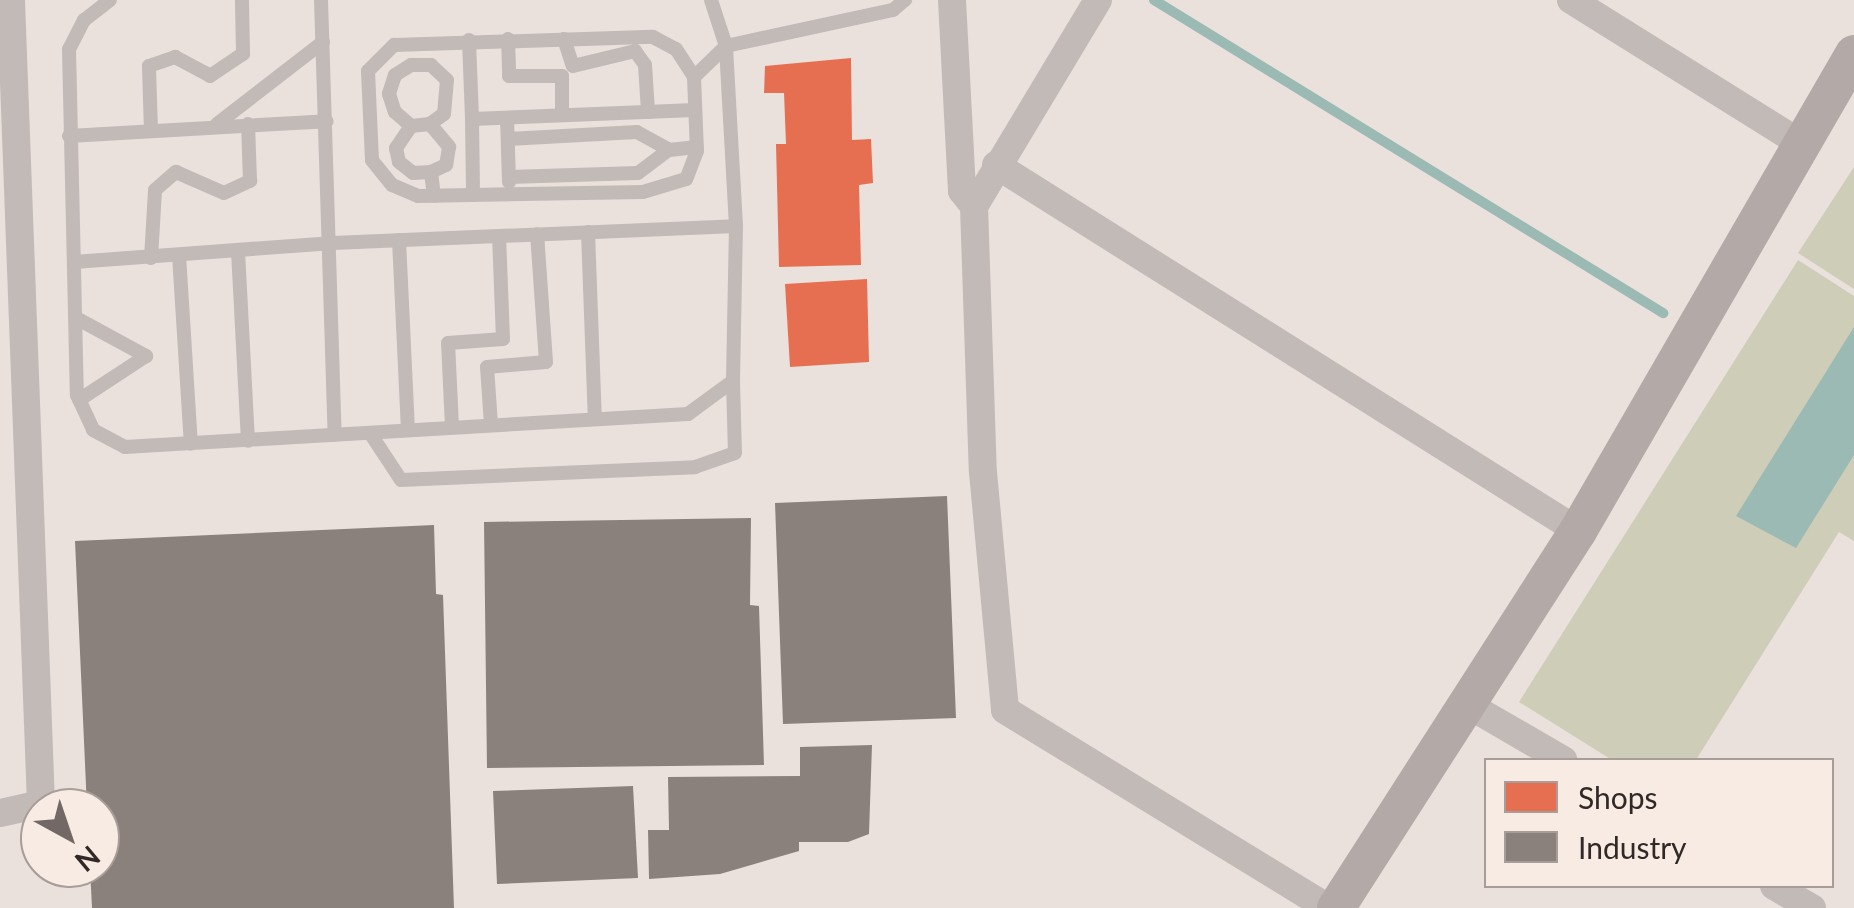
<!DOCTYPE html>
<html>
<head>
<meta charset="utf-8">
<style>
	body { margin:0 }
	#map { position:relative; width:1854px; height:908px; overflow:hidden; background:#eae1dd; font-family:Lato,sans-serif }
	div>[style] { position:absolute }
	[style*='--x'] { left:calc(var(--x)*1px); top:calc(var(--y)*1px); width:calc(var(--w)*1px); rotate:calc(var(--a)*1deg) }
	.green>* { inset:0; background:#cecdb8 }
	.water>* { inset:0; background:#9bbab4 }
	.shops>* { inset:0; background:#e76f51 }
	.industry>* { inset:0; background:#8a817c }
	.stream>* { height:10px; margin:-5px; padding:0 5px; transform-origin:5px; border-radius:5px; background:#9bbab4 }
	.lane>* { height:14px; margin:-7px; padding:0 7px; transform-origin:7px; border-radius:7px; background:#c2bab7 }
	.street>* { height:28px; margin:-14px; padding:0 14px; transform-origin:14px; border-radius:14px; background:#c2bab7 }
	.secondary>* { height:38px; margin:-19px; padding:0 19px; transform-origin:19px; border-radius:19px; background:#b3aaa7 }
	span { translate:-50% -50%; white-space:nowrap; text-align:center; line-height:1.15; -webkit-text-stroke:10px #f7ebe4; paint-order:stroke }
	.legend { position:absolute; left:1484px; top:758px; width:350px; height:130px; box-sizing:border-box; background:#f7ebe4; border:2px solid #a89d98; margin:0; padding:12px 18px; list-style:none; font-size:30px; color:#322826 }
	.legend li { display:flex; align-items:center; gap:20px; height:50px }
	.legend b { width:50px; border:2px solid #a89d98 }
	.north { position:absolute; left:20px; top:788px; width:100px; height:100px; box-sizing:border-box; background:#f7ebe4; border:2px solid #a89d98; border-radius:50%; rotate:140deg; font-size:28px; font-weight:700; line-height:40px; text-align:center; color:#322826 }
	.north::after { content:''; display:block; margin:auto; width:35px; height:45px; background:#726966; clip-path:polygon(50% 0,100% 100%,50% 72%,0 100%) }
</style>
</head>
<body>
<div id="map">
	<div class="green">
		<div style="clip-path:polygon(1854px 167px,1854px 289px,1798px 253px)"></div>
		<div style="clip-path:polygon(1798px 260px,1854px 296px,1854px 541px,1839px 532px,1696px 760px,1612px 760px,1519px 702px)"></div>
	</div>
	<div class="water">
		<div style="clip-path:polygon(1854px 327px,1854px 455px,1796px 548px,1736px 516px)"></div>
	</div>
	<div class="shops">
		<div style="clip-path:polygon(851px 58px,852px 140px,871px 139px,873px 183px,859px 185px,861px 265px,779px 267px,776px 144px,786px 144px,784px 93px,764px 93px,765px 66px)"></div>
		<div style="clip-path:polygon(867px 279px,869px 362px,790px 367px,785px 284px)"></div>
	</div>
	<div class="industry">
		<div style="clip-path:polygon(947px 496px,956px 718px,783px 724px,775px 503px)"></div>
		<div style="clip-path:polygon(751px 518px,750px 605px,759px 606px,764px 765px,487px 768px,484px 522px)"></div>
		<div style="clip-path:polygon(434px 525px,436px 594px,443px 595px,454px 908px,92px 908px,90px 868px,100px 868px,100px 808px,87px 808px,75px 541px)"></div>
		<div style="clip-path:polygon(872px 745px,869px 834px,848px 842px,799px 842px,799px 851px,720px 874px,649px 879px,648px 830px,669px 830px,668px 777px,800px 776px,800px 747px)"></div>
		<div style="clip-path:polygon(633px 786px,638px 878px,497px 884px,493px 791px)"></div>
	</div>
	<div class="stream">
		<div style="--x:1154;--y:0;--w:598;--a:31.59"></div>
	</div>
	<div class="lane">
		<div style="--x:110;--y:0;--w:33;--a:142"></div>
		<div style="--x:84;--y:20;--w:33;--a:117"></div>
		<div style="--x:69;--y:49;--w:346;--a:88.7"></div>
		<div style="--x:77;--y:395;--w:38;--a:65"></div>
		<div style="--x:93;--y:430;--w:36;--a:28"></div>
		<div style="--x:125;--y:447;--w:564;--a:-3.35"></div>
		<div style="--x:688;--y:414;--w:56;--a:-36.3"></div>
		<div style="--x:733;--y:381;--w:155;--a:-88.9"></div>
		<div style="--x:736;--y:226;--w:180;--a:-93.2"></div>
		<div style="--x:726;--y:46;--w:48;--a:-108.1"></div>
		<div style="--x:321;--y:0;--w:435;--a:88.2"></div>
		<div style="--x:653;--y:37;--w:26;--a:28"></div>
		<div style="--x:676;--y:49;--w:33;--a:57"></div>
		<div style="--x:694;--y:77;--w:74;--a:87.7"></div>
		<div style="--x:697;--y:151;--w:30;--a:111"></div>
		<div style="--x:686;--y:179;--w:45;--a:163.2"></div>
		<div style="--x:643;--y:192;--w:225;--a:179"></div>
		<div style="--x:418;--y:196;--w:28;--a:-157"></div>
		<div style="--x:392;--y:185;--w:32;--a:-129"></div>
		<div style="--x:372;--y:160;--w:89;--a:-92.6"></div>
		<div style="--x:368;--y:71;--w:37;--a:-45"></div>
		<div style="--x:394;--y:45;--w:259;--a:-1.8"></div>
		<div style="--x:508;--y:39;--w:37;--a:88"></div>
		<div style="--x:509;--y:76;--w:53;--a:0"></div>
		<div style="--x:562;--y:76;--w:39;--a:90"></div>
		<div style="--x:564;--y:39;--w:28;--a:72"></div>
		<div style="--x:573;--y:66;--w:64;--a:-13.6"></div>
		<div style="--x:635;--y:51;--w:17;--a:54"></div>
		<div style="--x:645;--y:65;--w:47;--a:86.3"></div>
		<div style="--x:469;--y:40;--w:79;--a:87.8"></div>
		<div style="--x:472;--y:119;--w:223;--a:-2.3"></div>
		<div style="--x:694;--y:77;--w:45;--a:-44.1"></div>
		<div style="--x:726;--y:46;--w:171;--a:-12.2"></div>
		<div style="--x:893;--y:10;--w:16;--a:-40"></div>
		<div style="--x:507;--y:118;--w:64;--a:88.2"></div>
		<div style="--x:472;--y:119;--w:76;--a:89.2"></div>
		<div style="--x:217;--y:124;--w:134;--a:-37.7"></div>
		<div style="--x:430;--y:124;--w:17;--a:-36"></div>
		<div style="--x:444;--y:114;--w:34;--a:-85"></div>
		<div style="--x:447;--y:80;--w:22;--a:-137"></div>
		<div style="--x:431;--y:65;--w:20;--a:180"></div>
		<div style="--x:411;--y:65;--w:19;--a:148"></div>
		<div style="--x:395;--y:75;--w:20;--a:108"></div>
		<div style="--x:389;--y:94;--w:19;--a:72"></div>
		<div style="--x:395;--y:112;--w:21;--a:41"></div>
		<div style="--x:411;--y:126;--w:19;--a:-6"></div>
		<div style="--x:430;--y:124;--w:30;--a:50"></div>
		<div style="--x:449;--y:147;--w:18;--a:99"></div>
		<div style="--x:446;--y:165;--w:17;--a:155"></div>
		<div style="--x:431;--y:172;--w:24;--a:83"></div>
		<div style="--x:411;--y:126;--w:27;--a:124"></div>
		<div style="--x:396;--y:148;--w:14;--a:78"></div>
		<div style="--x:399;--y:162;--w:18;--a:38"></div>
		<div style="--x:413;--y:173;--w:18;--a:-3"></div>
		<div style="--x:151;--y:131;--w:65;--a:-91.8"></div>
		<div style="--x:149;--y:66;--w:28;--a:-19"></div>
		<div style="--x:175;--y:57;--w:40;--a:28"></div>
		<div style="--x:210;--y:76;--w:40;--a:-34"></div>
		<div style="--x:243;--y:54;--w:54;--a:-91.1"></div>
		<div style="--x:69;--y:136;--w:258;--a:-3.3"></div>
		<div style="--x:508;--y:139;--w:129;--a:-3.1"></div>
		<div style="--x:637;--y:132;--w:37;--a:29"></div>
		<div style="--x:509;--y:177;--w:129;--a:-1.8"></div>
		<div style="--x:638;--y:173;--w:39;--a:-37"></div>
		<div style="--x:669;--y:150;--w:28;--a:-6"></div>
		<div style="--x:588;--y:232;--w:187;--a:87.9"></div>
		<div style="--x:399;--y:240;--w:190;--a:87.3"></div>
		<div style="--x:238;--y:251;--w:190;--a:87"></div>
		<div style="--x:179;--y:255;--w:189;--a:86.4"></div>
		<div style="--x:151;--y:258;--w:68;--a:-86.6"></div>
		<div style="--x:155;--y:190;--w:28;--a:-41"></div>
		<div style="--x:176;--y:172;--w:52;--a:23.6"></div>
		<div style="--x:224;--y:193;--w:29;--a:-25"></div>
		<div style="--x:250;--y:181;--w:57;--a:-92"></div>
		<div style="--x:74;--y:262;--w:260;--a:-4.2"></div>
		<div style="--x:333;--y:243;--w:403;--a:-2.4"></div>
		<div style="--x:76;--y:318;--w:80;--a:28.5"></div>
		<div style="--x:146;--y:356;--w:80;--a:146.7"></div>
		<div style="--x:491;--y:425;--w:58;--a:-93.9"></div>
		<div style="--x:487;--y:367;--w:59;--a:-4.8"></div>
		<div style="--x:546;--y:362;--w:128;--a:-94"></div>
		<div style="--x:452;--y:427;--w:84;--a:-92.7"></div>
		<div style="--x:448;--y:343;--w:55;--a:-4.2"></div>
		<div style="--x:503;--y:339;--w:103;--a:-92.2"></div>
		<div style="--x:370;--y:433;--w:56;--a:56.6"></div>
		<div style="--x:401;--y:480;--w:294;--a:-2.5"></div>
		<div style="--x:695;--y:467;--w:42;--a:-19.3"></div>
		<div style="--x:735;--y:453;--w:72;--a:-91.6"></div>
	</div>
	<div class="street">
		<div style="--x:952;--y:0;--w:191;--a:87"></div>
		<div style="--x:962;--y:191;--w:19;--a:51"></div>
		<div style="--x:1098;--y:0;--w:240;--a:121"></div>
		<div style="--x:974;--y:206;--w:266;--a:88.1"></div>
		<div style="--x:983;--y:472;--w:239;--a:84.7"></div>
		<div style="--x:1005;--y:710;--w:379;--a:31.5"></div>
		<div style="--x:1571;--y:0;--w:270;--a:32"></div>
		<div style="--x:996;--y:165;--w:688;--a:32.16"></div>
		<div style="--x:1470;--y:706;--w:108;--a:30.1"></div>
		<div style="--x:0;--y:813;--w:42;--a:-12.4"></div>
		<div style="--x:41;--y:804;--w:805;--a:-92.14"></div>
		<div style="--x:1774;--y:886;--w:44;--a:30.1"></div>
	</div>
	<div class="secondary">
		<div style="--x:1336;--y:908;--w:448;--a:-57.3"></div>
		<div style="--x:1578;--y:531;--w:551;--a:-59.95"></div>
	</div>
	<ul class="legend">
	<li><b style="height:28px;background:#e76f51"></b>Shops</li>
	<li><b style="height:28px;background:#8a817c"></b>Industry</li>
	</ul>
	<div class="north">N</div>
</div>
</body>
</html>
